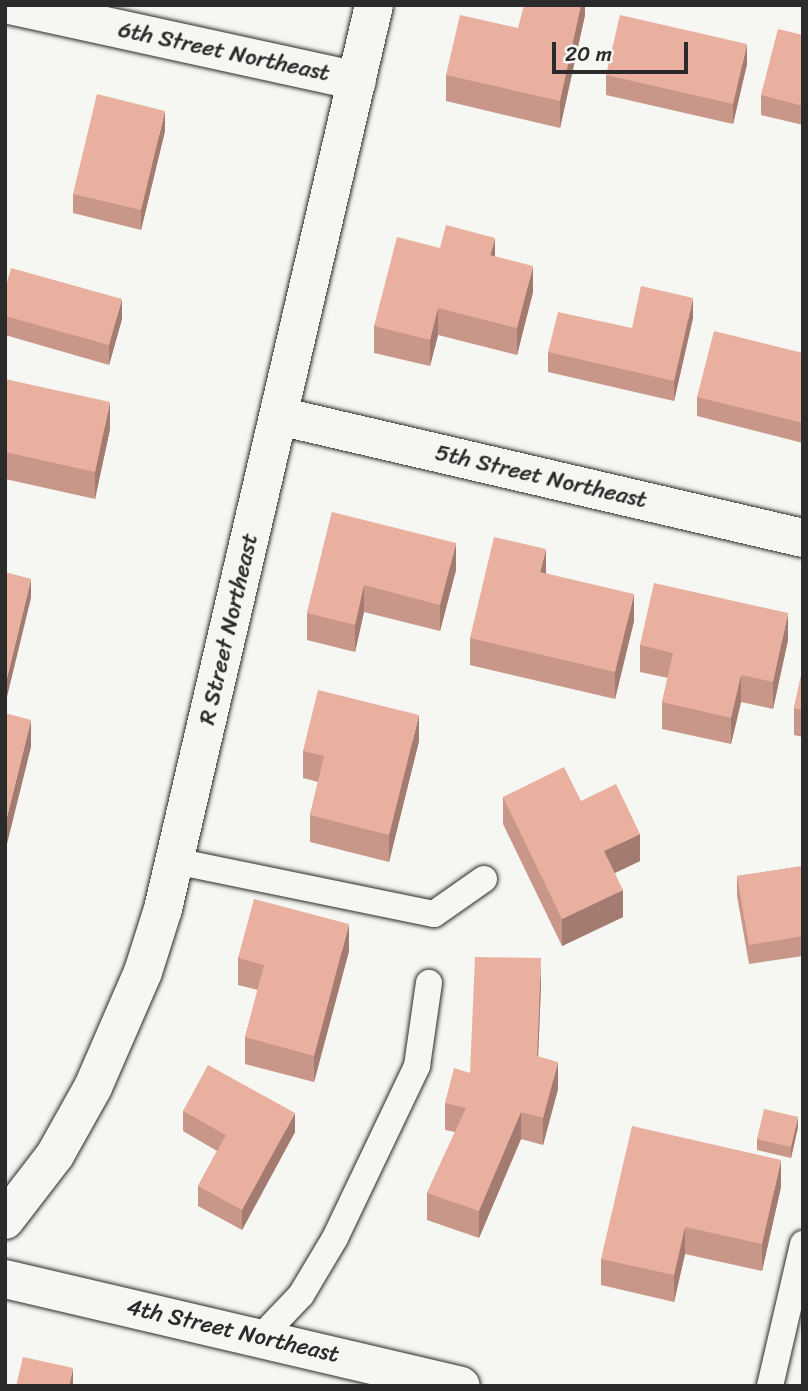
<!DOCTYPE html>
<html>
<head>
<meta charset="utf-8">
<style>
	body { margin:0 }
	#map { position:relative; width:808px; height:1391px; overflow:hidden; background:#f6f6f2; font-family:Sriracha,sans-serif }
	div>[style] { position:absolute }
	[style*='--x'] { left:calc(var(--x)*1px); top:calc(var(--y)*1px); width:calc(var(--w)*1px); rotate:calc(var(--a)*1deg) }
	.roads { filter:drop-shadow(0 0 2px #2b2b2b) drop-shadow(0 0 2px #2b2b2b) }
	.service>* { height:26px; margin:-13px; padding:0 13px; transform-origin:13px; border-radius:13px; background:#f6f6f2 }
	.minor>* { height:38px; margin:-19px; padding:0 19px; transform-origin:19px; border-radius:19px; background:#f6f6f2 }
	.tertiary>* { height:38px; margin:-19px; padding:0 19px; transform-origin:19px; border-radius:19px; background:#f6f6f2 }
	.wall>* { inset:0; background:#c8978a }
	.shaded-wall>* { inset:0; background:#a37b70 }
	.building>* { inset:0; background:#e9b0a0 }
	span { translate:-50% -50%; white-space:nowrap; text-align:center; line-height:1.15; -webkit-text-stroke:5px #f6f6f2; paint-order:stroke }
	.street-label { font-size:23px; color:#2b2b2b }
	.frame { position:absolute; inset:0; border:7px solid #2b2b2b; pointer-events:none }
	.scale { position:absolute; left:552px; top:42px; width:136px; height:32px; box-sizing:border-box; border:4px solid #2b2b2b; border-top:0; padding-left:9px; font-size:21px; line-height:24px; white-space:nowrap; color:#2b2b2b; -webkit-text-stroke:5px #f6f6f2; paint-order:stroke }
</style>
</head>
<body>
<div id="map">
	<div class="roads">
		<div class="service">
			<div style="--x:175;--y:861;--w:264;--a:11.6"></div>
			<div style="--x:434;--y:914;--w:61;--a:-35"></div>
			<div style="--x:261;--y:1337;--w:58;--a:-46.4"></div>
			<div style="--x:301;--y:1295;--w:66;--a:-59.2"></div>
			<div style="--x:335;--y:1238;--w:191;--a:-64.5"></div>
			<div style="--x:417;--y:1066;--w:84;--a:-81.8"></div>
			<div style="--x:770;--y:1386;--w:146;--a:-76.9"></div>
		</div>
		<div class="minor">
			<div style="--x:9;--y:5;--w:356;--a:12.3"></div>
			<div style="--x:279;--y:416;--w:538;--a:13.11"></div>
			<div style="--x:5;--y:1279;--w:468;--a:13.2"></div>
		</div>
		<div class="tertiary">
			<div style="--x:5;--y:1220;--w:82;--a:-52.4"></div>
			<div style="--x:55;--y:1155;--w:78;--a:-60.8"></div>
			<div style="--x:93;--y:1087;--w:125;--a:-66.5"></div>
			<div style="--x:143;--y:972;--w:66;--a:-72.4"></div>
			<div style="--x:163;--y:909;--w:928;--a:-76.86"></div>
		</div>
	</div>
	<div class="wall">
		<div style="clip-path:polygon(585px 5px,585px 15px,560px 128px,446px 101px,446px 75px)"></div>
		<div style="clip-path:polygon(803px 35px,803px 125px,761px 115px,761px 95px)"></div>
		<div style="clip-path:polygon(747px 64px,733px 124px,606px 95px,606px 75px)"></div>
		<div style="clip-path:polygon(165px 131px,141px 230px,73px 213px,73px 194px)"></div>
		<div style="clip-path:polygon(440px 248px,495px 256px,533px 292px,517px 355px,438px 335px,430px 366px,374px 353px,374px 326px)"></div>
		<div style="clip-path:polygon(5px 290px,122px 319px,109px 365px,5px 335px)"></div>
		<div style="clip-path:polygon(693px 318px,674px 401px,548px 372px,548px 352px)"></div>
		<div style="clip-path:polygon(803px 353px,803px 443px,697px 416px,697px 397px)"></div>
		<div style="clip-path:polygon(5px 379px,110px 429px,95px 499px,5px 479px)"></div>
		<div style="clip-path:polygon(332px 512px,456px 570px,440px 631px,364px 612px,355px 652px,307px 640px,307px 613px)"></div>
		<div style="clip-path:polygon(546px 573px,634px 621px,615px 699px,470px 665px,470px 638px)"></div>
		<div style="clip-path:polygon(788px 640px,773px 709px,741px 702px,731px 744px,662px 729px,662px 702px,668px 678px,640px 672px,640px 645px)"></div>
		<div style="clip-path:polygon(803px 667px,803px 737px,794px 735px,794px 708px)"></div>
		<div style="clip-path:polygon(419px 741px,389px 862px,310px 842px,310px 815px,318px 782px,303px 778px,303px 751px)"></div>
		<div style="clip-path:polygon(503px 797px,581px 801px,640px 861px,615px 873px,623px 917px,562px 946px,503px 824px)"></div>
		<div style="clip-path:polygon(803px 866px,803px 956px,749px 964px,737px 896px,737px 876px)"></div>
		<div style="clip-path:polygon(349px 951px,314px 1082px,245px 1064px,245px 1037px,258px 990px,238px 985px,238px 958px)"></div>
		<div style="clip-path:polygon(541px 985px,538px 1057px,558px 1089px,543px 1145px,521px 1139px,479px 1238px,427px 1220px,427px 1193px,455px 1132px,445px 1130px,445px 1103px,470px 1073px)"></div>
		<div style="clip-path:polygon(183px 1111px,295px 1132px,242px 1230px,198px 1206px,198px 1186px,217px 1151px,183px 1131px)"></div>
		<div style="clip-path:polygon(798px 1127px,791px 1158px,757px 1150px,757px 1139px)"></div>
		<div style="clip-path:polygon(781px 1187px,762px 1271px,685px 1254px,674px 1302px,601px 1285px,601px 1259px)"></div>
	</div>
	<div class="shaded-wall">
		<div style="clip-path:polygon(581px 5px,585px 5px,585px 15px,560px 128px,560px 101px)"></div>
		<div style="clip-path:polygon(747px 44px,747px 64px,733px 124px,733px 104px)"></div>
		<div style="clip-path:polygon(165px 111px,165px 131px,141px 230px,141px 210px)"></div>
		<div style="clip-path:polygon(495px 238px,495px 265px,490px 255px)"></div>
		<div style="clip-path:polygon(533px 266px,533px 292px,517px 355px,517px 328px)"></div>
		<div style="clip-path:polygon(693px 298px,693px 318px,674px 401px,674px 381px)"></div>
		<div style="clip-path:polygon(122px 299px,122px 319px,109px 365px,109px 345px)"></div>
		<div style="clip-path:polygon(438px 308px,438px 335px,430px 366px,430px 340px)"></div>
		<div style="clip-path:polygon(110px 402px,110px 429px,95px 499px,95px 472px)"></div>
		<div style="clip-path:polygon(456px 543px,456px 570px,440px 631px,440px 605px)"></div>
		<div style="clip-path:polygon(546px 549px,546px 576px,540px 572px)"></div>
		<div style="clip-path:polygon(31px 579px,31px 598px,5px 705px,5px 686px)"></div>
		<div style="clip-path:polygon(364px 585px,364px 612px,355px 652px,355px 625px)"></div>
		<div style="clip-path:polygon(634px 594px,634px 621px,615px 699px,615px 672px)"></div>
		<div style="clip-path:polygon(788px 613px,788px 640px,773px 709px,773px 682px)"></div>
		<div style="clip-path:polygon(741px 675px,741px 702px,731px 744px,731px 718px)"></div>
		<div style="clip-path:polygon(419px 715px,419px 741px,389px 862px,389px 835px)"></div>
		<div style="clip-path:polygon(31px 720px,31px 747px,5px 852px,5px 825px)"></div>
		<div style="clip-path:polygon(640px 834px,640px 861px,604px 878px,604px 851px)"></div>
		<div style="clip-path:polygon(623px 890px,623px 917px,562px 946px,562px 919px)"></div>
		<div style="clip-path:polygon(349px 924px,349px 951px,314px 1082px,314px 1056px)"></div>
		<div style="clip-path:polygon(541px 958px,541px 985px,537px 1083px,537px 1056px)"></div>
		<div style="clip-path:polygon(558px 1062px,558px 1089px,543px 1145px,543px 1118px)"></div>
		<div style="clip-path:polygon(521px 1112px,521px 1139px,479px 1238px,479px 1211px)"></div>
		<div style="clip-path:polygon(295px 1113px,295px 1132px,242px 1230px,242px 1210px)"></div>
		<div style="clip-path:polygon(798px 1117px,798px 1127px,791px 1158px,791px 1147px)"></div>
		<div style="clip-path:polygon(781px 1160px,781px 1187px,762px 1271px,762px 1244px)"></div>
		<div style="clip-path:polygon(685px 1227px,685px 1254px,674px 1302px,674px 1275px)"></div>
		<div style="clip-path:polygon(73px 1368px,73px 1386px,69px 1386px)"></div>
	</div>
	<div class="building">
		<div style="clip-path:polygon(524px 5px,581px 5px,560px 101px,446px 75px,460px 15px,518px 28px)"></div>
		<div style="clip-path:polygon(620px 15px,747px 44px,733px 104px,606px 75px)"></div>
		<div style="clip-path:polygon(778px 29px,803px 35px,803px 106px,761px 95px)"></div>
		<div style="clip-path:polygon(97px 94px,165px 111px,141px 210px,73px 194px)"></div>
		<div style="clip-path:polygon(446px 225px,495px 238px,490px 255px,533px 266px,517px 328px,438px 308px,430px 340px,374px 326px,397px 237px,440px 248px)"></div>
		<div style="clip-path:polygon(11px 268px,122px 299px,109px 345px,5px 316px,5px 290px)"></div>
		<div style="clip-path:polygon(641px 286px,693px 298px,674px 381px,548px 352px,558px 312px,632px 328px)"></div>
		<div style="clip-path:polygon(714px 331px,803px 353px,803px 423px,697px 397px)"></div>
		<div style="clip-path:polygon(5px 379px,110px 402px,95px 472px,5px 452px)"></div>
		<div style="clip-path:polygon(332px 512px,456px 543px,440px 605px,364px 585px,355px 625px,307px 613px)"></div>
		<div style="clip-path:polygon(494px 537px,546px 549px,540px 572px,634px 594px,615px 672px,470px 638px)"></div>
		<div style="clip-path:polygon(5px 572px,31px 579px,5px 686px)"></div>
		<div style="clip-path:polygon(654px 583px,788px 613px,773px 682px,741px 675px,731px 718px,662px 702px,673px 653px,640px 645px)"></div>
		<div style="clip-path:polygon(803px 667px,803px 710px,794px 708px)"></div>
		<div style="clip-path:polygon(318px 690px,419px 715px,389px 835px,310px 815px,324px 756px,303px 751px)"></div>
		<div style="clip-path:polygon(5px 713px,31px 720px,5px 825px)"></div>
		<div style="clip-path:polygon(564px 767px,581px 801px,616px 784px,640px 834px,604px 851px,623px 890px,562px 919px,503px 797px)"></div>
		<div style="clip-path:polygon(803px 866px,803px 936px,749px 945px,737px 876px)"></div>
		<div style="clip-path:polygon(254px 899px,349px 924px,314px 1056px,245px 1037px,264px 965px,238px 958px)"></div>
		<div style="clip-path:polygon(475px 957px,541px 958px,537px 1056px,558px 1062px,543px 1118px,521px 1112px,479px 1211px,427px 1193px,466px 1108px,445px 1103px,454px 1068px,470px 1073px)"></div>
		<div style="clip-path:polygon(208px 1065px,295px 1113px,242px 1210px,198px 1186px,226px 1135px,183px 1111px)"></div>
		<div style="clip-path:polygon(764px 1109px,798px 1117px,791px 1147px,757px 1139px)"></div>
		<div style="clip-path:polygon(632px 1126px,781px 1160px,762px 1244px,685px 1227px,674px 1275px,601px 1259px)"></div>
		<div style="clip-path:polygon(23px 1357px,73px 1368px,69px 1386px,16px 1386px)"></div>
	</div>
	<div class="street-label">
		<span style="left:224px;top:52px;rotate:12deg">6th Street Northeast</span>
		<span style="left:541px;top:477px;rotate:13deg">5th Street Northeast</span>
		<span style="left:229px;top:629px;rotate:-77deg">R Street Northeast</span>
		<span style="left:233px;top:1331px;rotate:13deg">4th Street Northeast</span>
	</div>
	<div class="frame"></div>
	<div class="scale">20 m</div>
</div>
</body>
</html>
